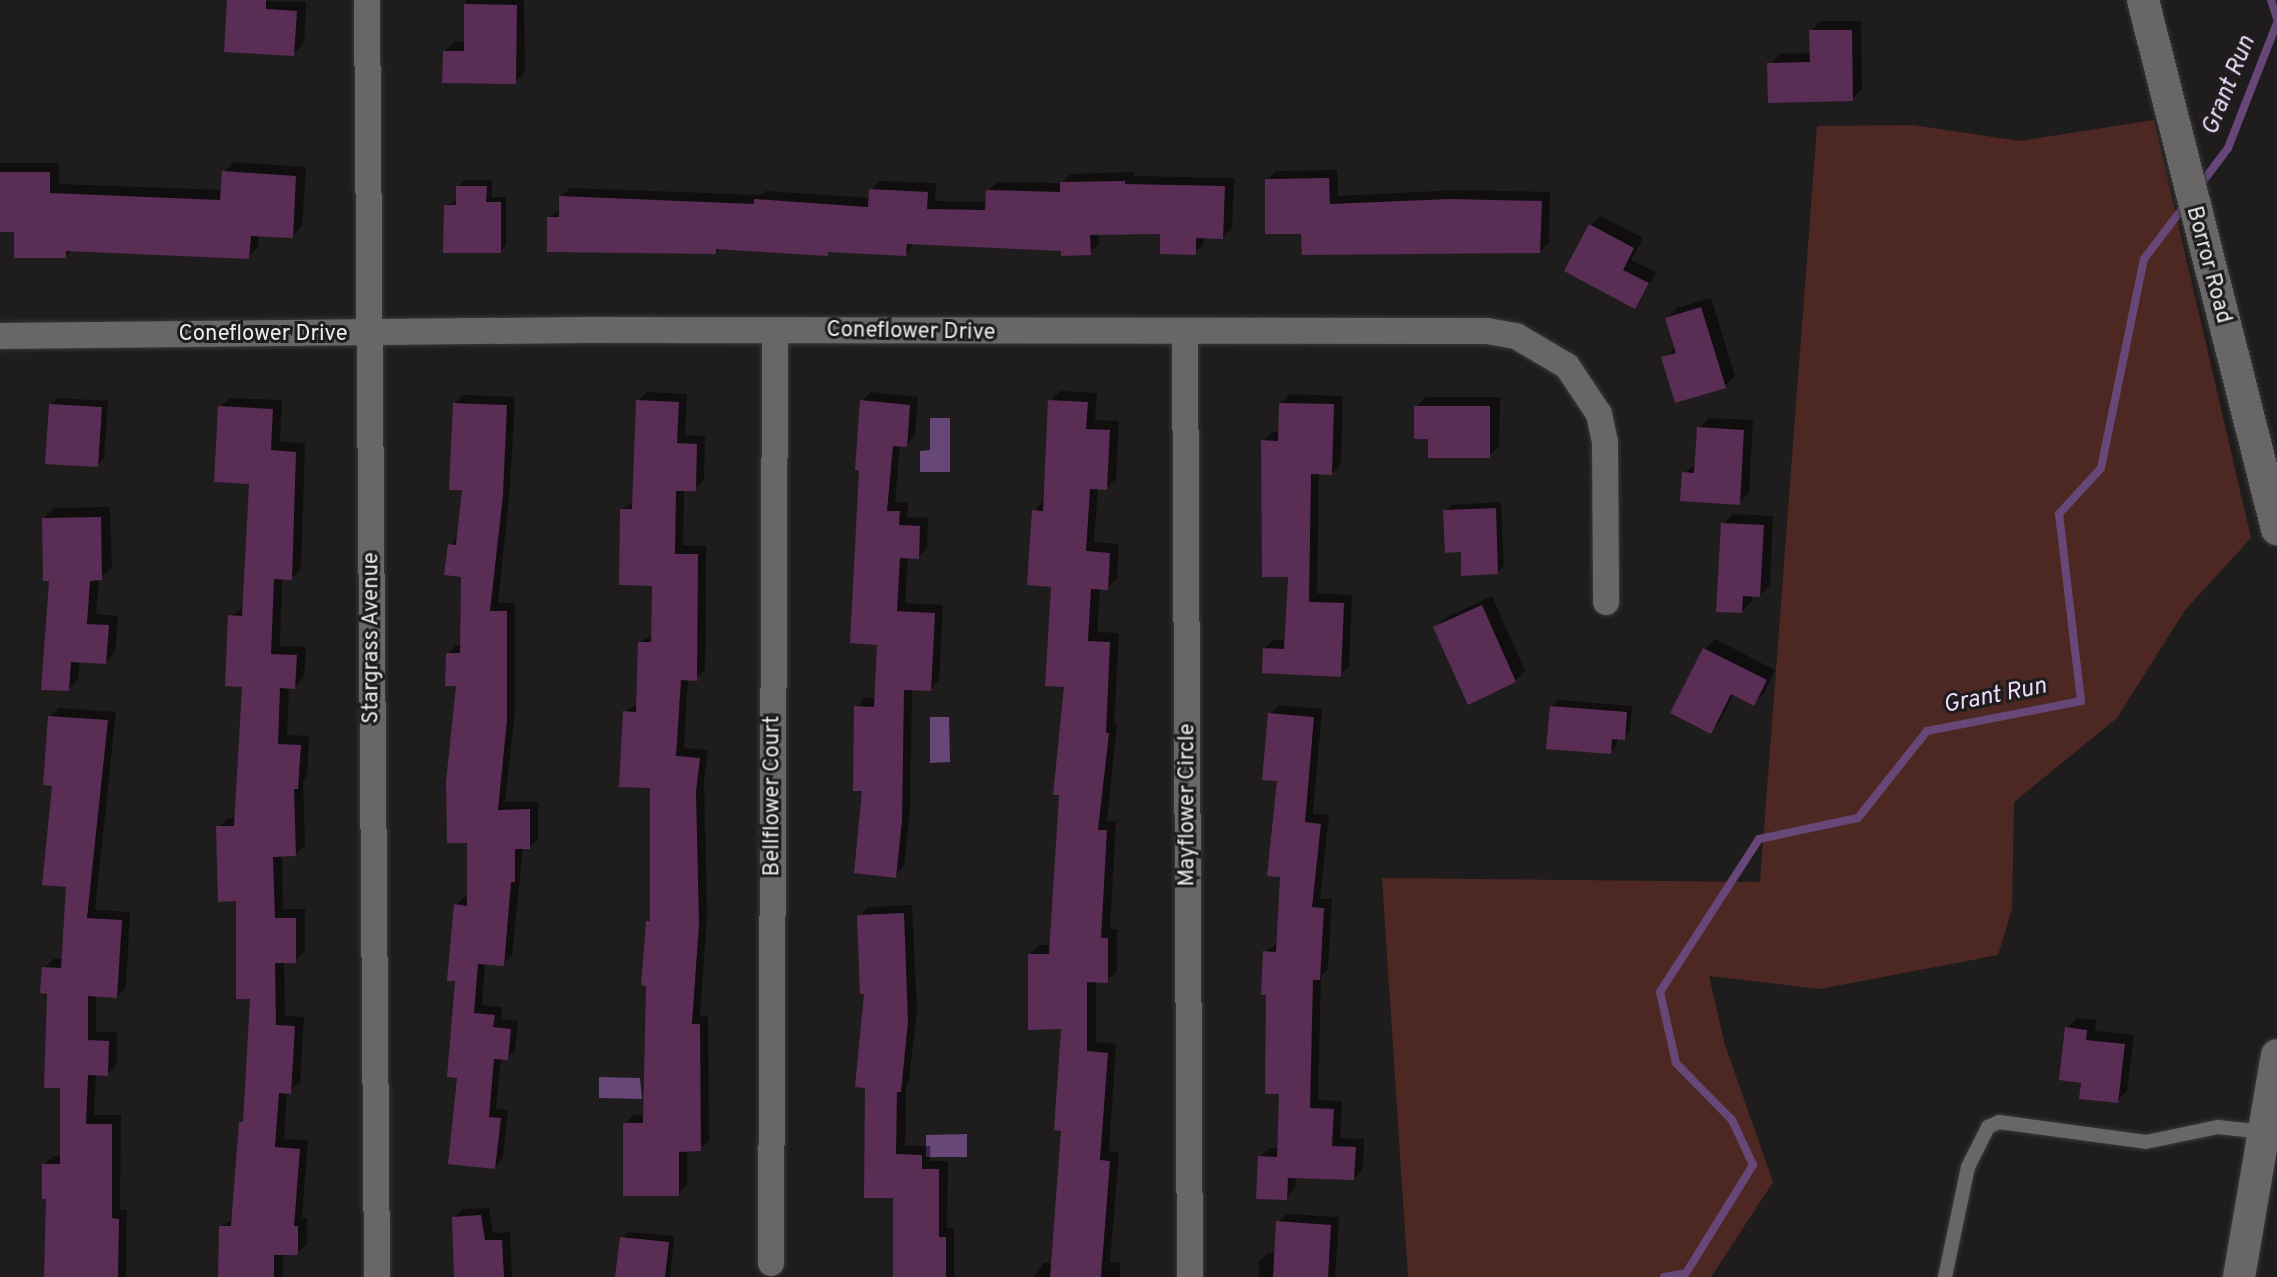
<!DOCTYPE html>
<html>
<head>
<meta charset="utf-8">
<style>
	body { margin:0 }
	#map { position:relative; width:2277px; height:1277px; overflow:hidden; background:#1e1c1d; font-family:Overpass,sans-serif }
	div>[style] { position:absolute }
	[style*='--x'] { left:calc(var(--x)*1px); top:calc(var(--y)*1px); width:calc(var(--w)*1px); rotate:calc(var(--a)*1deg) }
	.green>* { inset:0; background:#4d2823 }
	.water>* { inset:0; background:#674778 }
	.shadow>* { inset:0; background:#0007 }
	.stream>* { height:8px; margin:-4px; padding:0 4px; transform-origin:4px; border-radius:4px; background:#674778 }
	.building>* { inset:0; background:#5a2d55 }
	.roads { filter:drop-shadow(0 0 2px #3a3839) drop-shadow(0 0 2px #3a3839) }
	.service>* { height:14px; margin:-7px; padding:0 7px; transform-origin:7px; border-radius:7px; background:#696667 }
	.minor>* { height:26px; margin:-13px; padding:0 13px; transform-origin:13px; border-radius:13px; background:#696667 }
	.tertiary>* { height:32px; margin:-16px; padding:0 16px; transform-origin:16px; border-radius:16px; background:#696667 }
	span { translate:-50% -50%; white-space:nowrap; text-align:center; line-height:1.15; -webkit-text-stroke:6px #1e1c1d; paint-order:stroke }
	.street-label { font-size:22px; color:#edebec }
	.water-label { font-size:24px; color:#efdbfb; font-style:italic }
</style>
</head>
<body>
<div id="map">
	<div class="green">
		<div style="clip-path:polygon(2154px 120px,2251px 538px,2185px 610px,2117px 718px,2014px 802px,2012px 909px,1998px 955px,1820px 989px,1709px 976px,1725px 1045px,1773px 1182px,1711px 1277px,1408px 1277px,1382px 878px,1760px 882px,1817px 126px,1912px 125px,2020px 141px)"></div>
	</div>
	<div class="water">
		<div style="clip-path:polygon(930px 418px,950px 418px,950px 472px,920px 472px,920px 451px,930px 450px)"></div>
		<div style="clip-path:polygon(930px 717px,949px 717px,950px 762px,930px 763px)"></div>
		<div style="clip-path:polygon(599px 1077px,640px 1078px,642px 1099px,599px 1098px)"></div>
		<div style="clip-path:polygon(967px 1134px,967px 1157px,926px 1157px,926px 1135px)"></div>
	</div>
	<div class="shadow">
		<div style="clip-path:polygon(229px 0,306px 2px,304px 43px,293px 54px)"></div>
		<div style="clip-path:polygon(466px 0,524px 0,525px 72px,515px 82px,445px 51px,455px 41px,466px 42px)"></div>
		<div style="clip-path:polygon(1821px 21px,1861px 21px,1862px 89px,1852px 99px,1770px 64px,1780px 54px,1812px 53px,1811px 31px)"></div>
		<div style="clip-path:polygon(234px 162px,306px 167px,302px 226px,292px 236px,259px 234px,258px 247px,248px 257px,73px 249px,66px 256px,16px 230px,0 230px,0 163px,59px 163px,59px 184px,223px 190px,224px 172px)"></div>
		<div style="clip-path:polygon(1337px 170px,1338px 196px,1460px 190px,1550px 192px,1549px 242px,1540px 251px,1303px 232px,1267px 180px,1276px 171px)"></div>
		<div style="clip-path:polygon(1133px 172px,1134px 176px,1234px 178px,1232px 228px,1223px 237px,1204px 237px,1204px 244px,1195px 253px,1163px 232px,1099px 233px,1099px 244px,1090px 253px,915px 242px,906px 254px,831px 250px,827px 254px,721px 247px,716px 252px,549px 218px,561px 209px,561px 197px,570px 188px,761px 195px,765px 191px,870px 198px,871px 190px,880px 181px,936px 183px,935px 201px,987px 202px,988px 191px,997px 182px,1061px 183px,1071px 174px)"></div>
		<div style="clip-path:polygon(465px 180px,492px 180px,492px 197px,506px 197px,506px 245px,500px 251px,446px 206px,458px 199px,458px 187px)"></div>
		<div style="clip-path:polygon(1600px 216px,1643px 238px,1631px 260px,1657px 273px,1635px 306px,1590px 226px)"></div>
		<div style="clip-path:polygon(1711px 298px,1735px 376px,1725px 386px,1664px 358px,1676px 347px,1667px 318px,1677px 308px)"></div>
		<div style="clip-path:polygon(1060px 391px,1097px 393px,1095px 420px,1119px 421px,1116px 479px,1106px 488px,1098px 488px,1094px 542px,1119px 544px,1117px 578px,1107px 588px,1100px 588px,1097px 632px,1119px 633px,1114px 724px,1117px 724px,1107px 821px,1116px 821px,1110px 929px,1117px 929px,1117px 971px,1107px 981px,1096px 981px,1096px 1042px,1116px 1044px,1109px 1151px,1119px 1152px,1110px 1262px,1120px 1262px,1120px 1277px,1034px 1277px,1044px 1263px,1053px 1263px,1063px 1129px,1063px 1027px,1030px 954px,1040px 945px,1052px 945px,1067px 685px,1053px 585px,1034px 511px,1043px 501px,1050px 401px)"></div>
		<div style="clip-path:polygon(647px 392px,687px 394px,685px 435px,705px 436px,704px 480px,695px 489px,684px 489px,683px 545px,706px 546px,705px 670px,696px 678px,688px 678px,684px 748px,708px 750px,704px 781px,707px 914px,700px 1016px,708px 1016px,709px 1141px,700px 1149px,687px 1150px,687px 1185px,678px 1194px,625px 1124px,634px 1115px,646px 1115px,648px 922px,652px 917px,652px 786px,625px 712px,638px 703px,640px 642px,654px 634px,655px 584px,622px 509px,635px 501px,638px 401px)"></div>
		<div style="clip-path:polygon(871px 392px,918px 397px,915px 436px,906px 445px,900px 444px,895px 502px,908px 503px,907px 517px,928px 518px,927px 548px,918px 557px,908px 556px,905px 603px,943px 605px,939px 680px,930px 689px,912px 688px,910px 810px,904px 866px,895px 875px,865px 789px,856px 707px,865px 698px,876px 698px,879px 643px,862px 401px)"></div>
		<div style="clip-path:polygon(1290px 394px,1343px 396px,1341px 464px,1332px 473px,1319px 473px,1317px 593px,1352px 595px,1349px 666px,1340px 675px,1264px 649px,1274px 640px,1287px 640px,1290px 575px,1263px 441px,1272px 432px,1280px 432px,1281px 404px)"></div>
		<div style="clip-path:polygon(464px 395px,515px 397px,510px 486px,498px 603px,515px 603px,515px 710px,505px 802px,538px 802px,538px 839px,529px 847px,523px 847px,512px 956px,503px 964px,485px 963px,482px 1005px,502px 1007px,501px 1019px,518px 1021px,515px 1050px,507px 1058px,501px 1058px,496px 1109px,508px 1110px,503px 1158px,494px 1167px,459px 1076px,456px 905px,464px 897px,469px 897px,469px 840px,459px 684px,448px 654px,456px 645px,462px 645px,463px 575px,450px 545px,459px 536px,464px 488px,455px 403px)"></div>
		<div style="clip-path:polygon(1426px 397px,1500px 397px,1499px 446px,1489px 456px,1430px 437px,1416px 407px)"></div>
		<div style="clip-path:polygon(58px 398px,108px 401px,104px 458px,97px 465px,51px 404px)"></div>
		<div style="clip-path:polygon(230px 398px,282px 400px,280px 442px,305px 443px,301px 568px,292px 578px,282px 577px,280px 646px,306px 647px,304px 677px,294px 687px,289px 687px,287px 735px,309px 736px,307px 777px,303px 781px,305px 845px,295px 854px,282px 854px,283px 909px,305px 909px,305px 951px,295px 961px,284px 961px,285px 1016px,304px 1017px,300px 1083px,287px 1092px,284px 1139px,308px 1140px,302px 1218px,307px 1218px,307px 1244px,297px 1253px,283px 1253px,283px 1277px,220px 1277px,221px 1227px,234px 1218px,241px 1123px,245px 1119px,252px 997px,238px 899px,219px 827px,228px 818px,237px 817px,244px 685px,230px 616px,244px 607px,251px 482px,220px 407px)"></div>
		<div style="clip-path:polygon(1709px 418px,1753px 420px,1749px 493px,1739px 503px,1684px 473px,1697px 463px,1699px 428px)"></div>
		<div style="clip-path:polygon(1501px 502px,1504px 566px,1497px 572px,1462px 550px,1445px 511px,1451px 505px)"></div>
		<div style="clip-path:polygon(110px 507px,112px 568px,99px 578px,96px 614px,118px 616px,115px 652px,105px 662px,80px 660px,78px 679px,68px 689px,44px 518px,54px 508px)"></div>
		<div style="clip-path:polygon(1733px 514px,1773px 516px,1770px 585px,1760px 595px,1752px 594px,1752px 601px,1742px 611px,1723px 524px)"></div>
		<div style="clip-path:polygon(1492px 596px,1525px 671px,1515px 681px,1435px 628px,1445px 618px)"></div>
		<div style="clip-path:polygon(1715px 639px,1775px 670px,1764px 693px,1754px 703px,1734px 693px,1720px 721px,1710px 731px,1705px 649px)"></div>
		<div style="clip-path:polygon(1558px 700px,1632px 706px,1630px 731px,1624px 738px,1617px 737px,1617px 745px,1610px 752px,1552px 707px)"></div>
		<div style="clip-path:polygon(1279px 705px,1322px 709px,1313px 814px,1329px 815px,1320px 899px,1332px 899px,1328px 969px,1321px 976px,1318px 1100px,1342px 1101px,1340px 1138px,1364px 1139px,1363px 1169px,1354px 1178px,1296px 1176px,1295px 1189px,1286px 1198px,1260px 1157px,1269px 1148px,1279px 1148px,1281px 1092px,1265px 952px,1278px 943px,1282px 876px,1279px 779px,1270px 714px)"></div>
		<div style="clip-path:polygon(59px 708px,116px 712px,95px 910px,130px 912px,126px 987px,117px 996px,96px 995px,96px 1032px,117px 1032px,117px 1064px,107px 1074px,96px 1073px,94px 1115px,121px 1115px,120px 1210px,127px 1210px,126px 1277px,46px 1277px,48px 1197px,44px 1165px,53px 1156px,62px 1156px,62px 1086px,44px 968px,53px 959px,64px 959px,68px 886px,50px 717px)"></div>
		<div style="clip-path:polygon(912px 905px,917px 1010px,909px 1081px,906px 1084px,905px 1146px,930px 1146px,930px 1161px,948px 1161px,947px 1228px,954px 1228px,954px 1277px,895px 1277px,895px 1196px,859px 916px,868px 907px)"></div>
		<div style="clip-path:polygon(2077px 1018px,2096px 1020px,2095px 1031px,2134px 1035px,2127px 1091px,2117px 1101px,2083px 1081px,2067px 1028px)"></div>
		<div style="clip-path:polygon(489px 1208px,493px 1233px,510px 1232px,512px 1277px,456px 1277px,454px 1218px,462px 1209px)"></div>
		<div style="clip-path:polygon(1287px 1214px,1339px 1217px,1335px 1277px,1259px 1277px,1259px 1262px,1268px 1253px,1276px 1254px,1278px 1222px)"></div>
		<div style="clip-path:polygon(628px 1232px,674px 1236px,670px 1277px,617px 1277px,622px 1238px)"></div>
	</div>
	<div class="stream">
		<div style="--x:2271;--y:0;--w:20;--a:72"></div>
		<div style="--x:2198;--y:188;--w:50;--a:-53.1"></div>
		<div style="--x:2228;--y:148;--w:134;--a:-68.6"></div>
		<div style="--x:1664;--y:1277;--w:22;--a:-10"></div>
		<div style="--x:1686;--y:1273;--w:127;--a:-58.2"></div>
		<div style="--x:1753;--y:1165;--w:50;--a:-115"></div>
		<div style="--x:1732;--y:1120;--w:80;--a:-134.5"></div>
		<div style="--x:1676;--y:1063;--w:73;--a:-102.7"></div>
		<div style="--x:1660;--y:992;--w:182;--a:-57.1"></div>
		<div style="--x:1759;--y:839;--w:101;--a:-12"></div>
		<div style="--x:1858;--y:818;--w:111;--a:-51.6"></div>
		<div style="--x:1927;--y:731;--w:157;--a:-11"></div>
		<div style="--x:2081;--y:701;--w:188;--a:-96.7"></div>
		<div style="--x:2059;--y:514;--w:62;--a:-47.6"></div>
		<div style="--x:2101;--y:468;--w:213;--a:-78.4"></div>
		<div style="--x:2144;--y:259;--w:68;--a:-52.8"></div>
	</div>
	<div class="building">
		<div style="clip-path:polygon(227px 0,266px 0,266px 9px,297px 11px,294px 56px,224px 52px)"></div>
		<div style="clip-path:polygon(464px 4px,517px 5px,516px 84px,442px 83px,443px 51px,464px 51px)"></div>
		<div style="clip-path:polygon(1809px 30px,1852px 30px,1853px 101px,1768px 103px,1767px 63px,1810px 62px)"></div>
		<div style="clip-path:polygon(222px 171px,296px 176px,293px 238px,251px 236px,249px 259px,66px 251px,66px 258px,14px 258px,14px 232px,0 232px,0 172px,50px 172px,50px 193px,220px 200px)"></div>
		<div style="clip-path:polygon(1329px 178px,1330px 204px,1450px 199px,1542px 201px,1540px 253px,1302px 255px,1301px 234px,1265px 234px,1265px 179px)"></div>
		<div style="clip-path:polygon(1125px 181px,1125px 184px,1225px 186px,1223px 239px,1196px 238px,1196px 255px,1160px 254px,1160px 234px,1090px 235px,1091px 255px,1061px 256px,1061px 251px,907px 244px,906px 256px,828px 252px,828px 256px,716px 249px,716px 254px,547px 252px,547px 217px,559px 217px,559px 196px,754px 204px,754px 199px,868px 207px,869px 189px,928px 192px,927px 209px,985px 210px,986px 190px,1060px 192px,1060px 182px)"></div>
		<div style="clip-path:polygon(456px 186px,487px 186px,486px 202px,501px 202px,501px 253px,443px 253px,444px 205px,456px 205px)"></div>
		<div style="clip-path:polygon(1589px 224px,1634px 248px,1623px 270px,1649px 283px,1635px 309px,1564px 271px)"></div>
		<div style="clip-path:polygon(1701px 307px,1726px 388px,1675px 403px,1661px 357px,1676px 353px,1665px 318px)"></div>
		<div style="clip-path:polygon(636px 400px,679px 402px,677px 443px,697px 444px,696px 491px,676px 491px,675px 554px,698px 554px,697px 681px,681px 680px,676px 756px,700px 758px,696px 791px,699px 924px,692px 1024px,700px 1024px,701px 1151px,679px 1152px,679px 1196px,623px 1196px,623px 1123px,643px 1123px,646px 986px,641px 985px,646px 921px,650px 921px,650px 788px,619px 787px,623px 711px,636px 712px,638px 642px,651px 642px,652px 586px,619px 585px,620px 509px,632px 509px)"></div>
		<div style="clip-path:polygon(860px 400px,910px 405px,907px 447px,893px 446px,887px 511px,900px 511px,899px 525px,920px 526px,919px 559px,900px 558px,897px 611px,935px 613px,931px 691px,904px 690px,902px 820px,896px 878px,854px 873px,862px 791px,853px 791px,854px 706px,874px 707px,877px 645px,850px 643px,859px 470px,855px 470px)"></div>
		<div style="clip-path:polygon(1048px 400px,1088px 402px,1086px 429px,1110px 430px,1107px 490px,1090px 489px,1086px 551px,1110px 553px,1108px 590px,1091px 589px,1088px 641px,1110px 642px,1106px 733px,1109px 733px,1098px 830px,1107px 830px,1101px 938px,1108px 938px,1108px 983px,1087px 982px,1087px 1051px,1108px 1053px,1100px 1160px,1110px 1161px,1101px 1277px,1050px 1277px,1061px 1131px,1054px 1130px,1061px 1029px,1028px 1030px,1028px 954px,1049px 954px,1059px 795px,1053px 795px,1064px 687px,1045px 686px,1051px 587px,1027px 585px,1032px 510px,1043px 511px)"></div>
		<div style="clip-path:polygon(453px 403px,507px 405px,503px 495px,490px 611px,507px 611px,507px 720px,498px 810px,530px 809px,530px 849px,515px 849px,515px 882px,511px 882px,504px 966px,478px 964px,474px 1013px,495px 1015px,493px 1027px,511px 1029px,508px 1060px,494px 1059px,489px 1117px,501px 1118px,495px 1169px,448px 1164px,457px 1078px,447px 1077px,455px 981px,447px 981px,454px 904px,467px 906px,467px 843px,447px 843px,446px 782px,456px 686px,445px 686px,446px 653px,460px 653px,461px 577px,444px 575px,448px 544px,456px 545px,462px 490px,449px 490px)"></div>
		<div style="clip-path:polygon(1279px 403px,1334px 404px,1332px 475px,1311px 474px,1309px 602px,1344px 603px,1341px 677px,1262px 673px,1263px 648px,1284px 649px,1288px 577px,1262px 577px,1261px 440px,1278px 441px)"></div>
		<div style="clip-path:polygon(49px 404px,102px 407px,98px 467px,45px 464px)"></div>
		<div style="clip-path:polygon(218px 406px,273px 409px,271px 450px,296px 452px,292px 580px,274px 579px,271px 654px,297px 655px,295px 689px,280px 688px,278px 744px,301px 745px,298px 789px,294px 789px,296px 856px,273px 857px,275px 918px,296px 918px,296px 963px,275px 963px,276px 1025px,295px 1026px,291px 1094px,279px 1093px,275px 1147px,300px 1149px,294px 1226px,298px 1226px,298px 1255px,274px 1255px,274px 1277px,218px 1277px,219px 1226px,231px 1226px,239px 1122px,243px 1122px,250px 999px,236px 999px,236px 901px,218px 902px,216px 826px,234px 826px,242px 687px,225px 686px,228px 615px,242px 616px,249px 484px,214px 482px)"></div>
		<div style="clip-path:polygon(1414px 406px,1490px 406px,1490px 458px,1428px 458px,1428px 439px,1414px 439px)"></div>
		<div style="clip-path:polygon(1697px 427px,1744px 430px,1740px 505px,1680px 501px,1682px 472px,1694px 473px)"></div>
		<div style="clip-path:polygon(1496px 508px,1498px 574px,1461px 576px,1461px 552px,1445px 553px,1443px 510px)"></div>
		<div style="clip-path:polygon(101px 517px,102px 580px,90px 581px,87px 624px,109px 625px,106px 664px,71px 662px,69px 691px,41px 690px,49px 581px,43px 581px,42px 518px)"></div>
		<div style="clip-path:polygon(1721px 523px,1764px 525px,1760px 597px,1743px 596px,1742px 613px,1716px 612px)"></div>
		<div style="clip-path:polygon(1482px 605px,1516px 682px,1468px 705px,1433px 627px)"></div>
		<div style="clip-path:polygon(1703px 648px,1767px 680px,1754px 706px,1731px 694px,1711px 734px,1670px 713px)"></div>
		<div style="clip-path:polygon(1550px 706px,1627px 712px,1625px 740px,1612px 739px,1611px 754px,1546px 749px)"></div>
		<div style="clip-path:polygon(1268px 713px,1314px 717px,1305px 822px,1321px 824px,1312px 907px,1324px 908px,1320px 980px,1313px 980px,1310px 1108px,1334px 1109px,1332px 1146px,1356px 1147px,1354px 1180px,1288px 1178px,1287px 1200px,1256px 1199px,1258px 1156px,1277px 1157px,1279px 1094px,1265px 1094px,1266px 995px,1261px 995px,1263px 951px,1276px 952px,1280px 877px,1267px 876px,1277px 781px,1262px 780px)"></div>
		<div style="clip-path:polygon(48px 716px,108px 720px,87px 918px,122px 920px,117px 998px,88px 996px,88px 1040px,109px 1041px,108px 1076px,88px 1075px,86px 1124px,112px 1124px,112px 1218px,119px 1219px,118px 1277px,44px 1277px,46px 1199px,42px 1199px,42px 1164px,60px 1164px,60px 1088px,44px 1088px,47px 994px,40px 993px,42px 967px,61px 968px,66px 887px,42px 885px,52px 786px,43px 785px)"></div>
		<div style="clip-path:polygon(904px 913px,908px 1021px,901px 1092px,897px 1092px,896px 1154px,922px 1155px,922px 1169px,939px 1169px,939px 1237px,946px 1237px,946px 1277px,893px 1277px,893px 1198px,864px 1198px,865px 1088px,855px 1087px,864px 994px,860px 994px,857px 915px)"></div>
		<div style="clip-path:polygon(2065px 1027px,2087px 1030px,2086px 1040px,2125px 1044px,2118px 1103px,2079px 1099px,2081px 1083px,2059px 1080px)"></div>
		<div style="clip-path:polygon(481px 1215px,485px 1240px,502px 1240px,504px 1277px,454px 1277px,452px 1217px)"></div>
		<div style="clip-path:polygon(1276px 1221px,1331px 1225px,1328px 1277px,1273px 1277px)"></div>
		<div style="clip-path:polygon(620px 1237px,669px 1242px,665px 1277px,615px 1277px)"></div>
	</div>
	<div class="roads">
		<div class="service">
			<div style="--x:1945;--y:1277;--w:112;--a:-78.2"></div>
			<div style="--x:1968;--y:1167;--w:45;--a:-63.4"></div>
			<div style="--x:1988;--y:1127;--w:12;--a:-24"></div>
			<div style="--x:1999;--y:1122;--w:148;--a:7.7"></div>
			<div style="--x:2146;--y:1142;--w:74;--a:-11.8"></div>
			<div style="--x:2218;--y:1127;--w:45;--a:6.3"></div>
		</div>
		<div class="minor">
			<div style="--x:367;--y:0;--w:1277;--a:89.55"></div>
			<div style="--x:1185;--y:332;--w:945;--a:89.7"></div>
			<div style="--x:0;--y:336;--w:586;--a:-0.59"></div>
			<div style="--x:586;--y:330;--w:901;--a:0.06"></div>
			<div style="--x:1487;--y:331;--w:29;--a:10"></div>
			<div style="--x:1516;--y:336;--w:59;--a:30.5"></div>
			<div style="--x:1567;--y:366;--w:58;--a:56.3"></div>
			<div style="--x:1599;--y:414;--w:29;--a:78"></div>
			<div style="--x:1605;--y:442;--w:160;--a:89.6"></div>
			<div style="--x:771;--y:1263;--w:933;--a:-89.75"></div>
		</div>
		<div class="tertiary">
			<div style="--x:2143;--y:0;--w:546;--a:75.79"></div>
			<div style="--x:2239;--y:1277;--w:225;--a:-80.3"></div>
		</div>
	</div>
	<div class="street-label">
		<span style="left:2208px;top:265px;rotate:75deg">Borror Road</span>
		<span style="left:911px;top:332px;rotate:1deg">Coneflower Drive</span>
		<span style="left:263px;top:335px">Coneflower Drive</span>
		<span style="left:372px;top:638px;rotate:-90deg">Stargrass Avenue</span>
		<span style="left:773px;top:796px;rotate:-90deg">Bellflower Court</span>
		<span style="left:1188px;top:805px;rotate:-90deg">Mayflower Circle</span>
	</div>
	<div class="water-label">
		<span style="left:2230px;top:86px;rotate:-68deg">Grant Run</span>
		<span style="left:1995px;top:697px;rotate:-11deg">Grant Run</span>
	</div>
</div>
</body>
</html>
